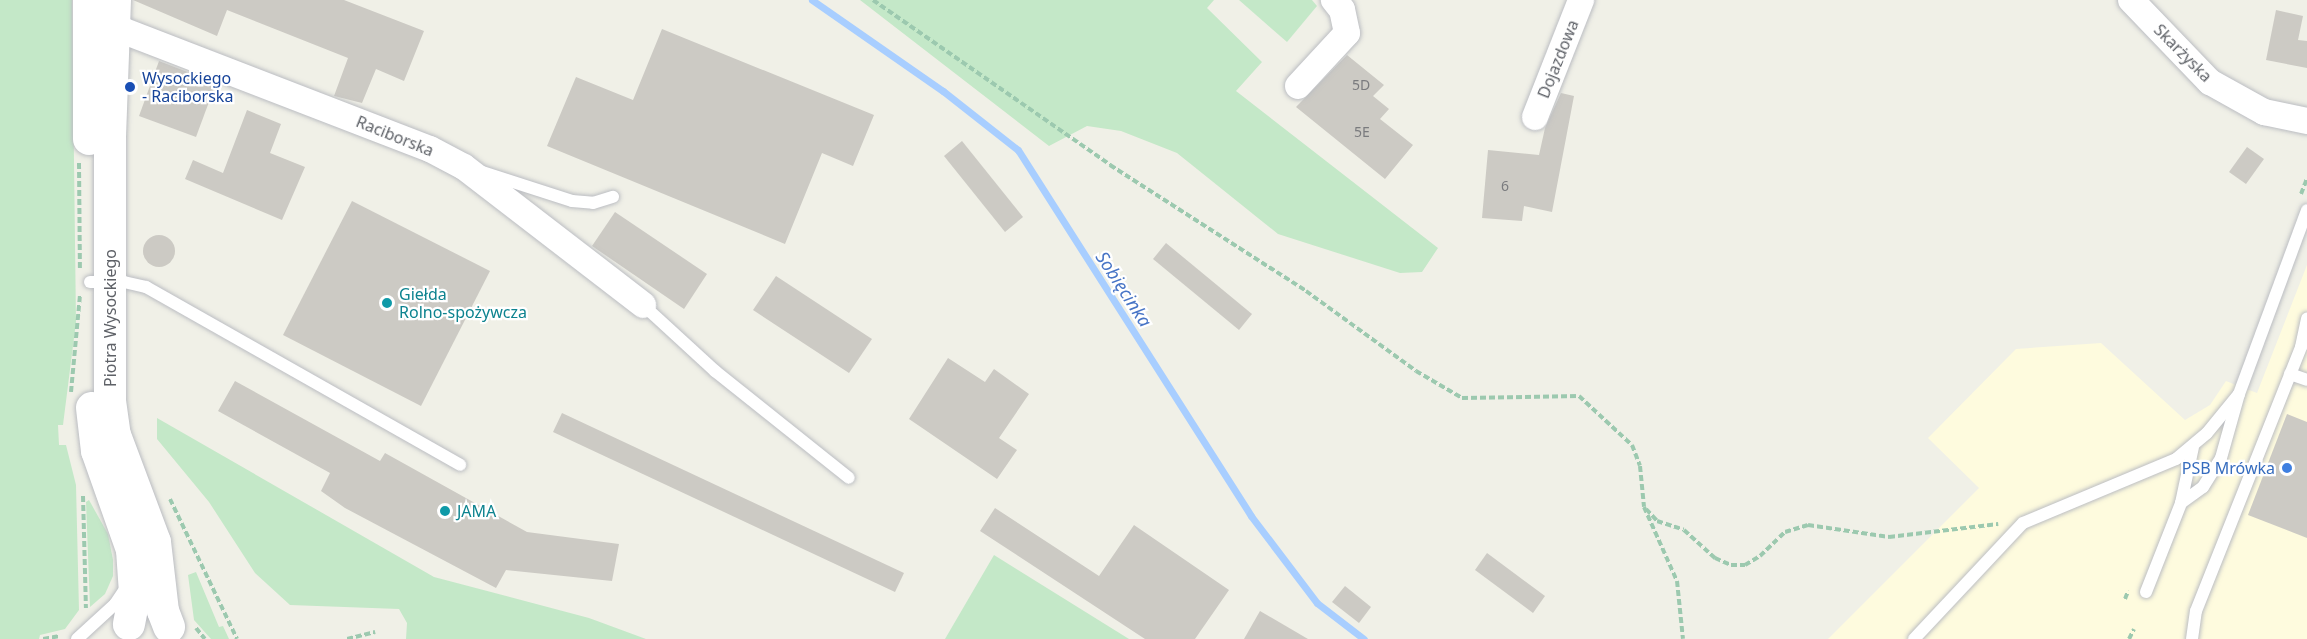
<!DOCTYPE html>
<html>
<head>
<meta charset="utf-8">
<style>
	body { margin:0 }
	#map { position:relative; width:2307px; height:639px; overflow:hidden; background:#f0f0e7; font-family:"Noto Sans",sans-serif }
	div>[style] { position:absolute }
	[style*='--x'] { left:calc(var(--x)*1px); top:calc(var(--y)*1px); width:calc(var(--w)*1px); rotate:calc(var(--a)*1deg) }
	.commercial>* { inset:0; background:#fefbde }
	.green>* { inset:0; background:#c4e8c8 }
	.stream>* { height:7px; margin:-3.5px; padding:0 3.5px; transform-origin:3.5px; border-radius:3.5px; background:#a8ceff }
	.building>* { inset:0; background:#cccac4 }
	.round { border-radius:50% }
	.path>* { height:4px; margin-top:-2px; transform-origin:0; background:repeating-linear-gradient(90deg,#9cc9af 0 6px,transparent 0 9px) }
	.roads { filter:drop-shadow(0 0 2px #bbbdc2) drop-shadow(0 0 2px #bbbdc2) }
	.service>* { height:12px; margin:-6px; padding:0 6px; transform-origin:6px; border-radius:6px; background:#fff }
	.minor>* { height:26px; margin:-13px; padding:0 13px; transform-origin:13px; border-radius:13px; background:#fff }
	.tertiary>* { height:32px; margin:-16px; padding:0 16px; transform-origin:16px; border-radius:16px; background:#fff }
	.dots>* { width:16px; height:16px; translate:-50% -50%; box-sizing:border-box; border:3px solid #fff; border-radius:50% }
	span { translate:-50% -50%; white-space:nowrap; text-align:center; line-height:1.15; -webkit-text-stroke:4.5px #fff; paint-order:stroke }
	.number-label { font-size:14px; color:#7a7b7e }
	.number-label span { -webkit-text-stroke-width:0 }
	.street-label { font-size:16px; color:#5e6167 }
	.transit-label { font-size:16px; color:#164399 }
	.left { translate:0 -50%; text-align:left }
	.culture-label { font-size:16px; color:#0d838f }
	.shop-label { font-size:16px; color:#366cbe }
	.right { translate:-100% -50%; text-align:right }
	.water-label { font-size:18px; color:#4875c6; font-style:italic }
</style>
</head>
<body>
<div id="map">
	<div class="commercial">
		<div style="clip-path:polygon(2307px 265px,2307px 639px,1828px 639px,1979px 488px,1928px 438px,2016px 349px,2101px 343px,2185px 420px,2210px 405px,2226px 381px,2257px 393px)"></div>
	</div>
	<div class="green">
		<div style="clip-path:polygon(0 0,72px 0,76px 322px,63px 425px,58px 425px,59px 445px,66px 445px,76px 485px,79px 610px,65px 629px,40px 635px,39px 639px,0 639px)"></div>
		<div style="clip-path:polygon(860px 0,1214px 0,1207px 8px,1262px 62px,1236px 91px,1438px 248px,1422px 272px,1400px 273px,1278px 234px,1177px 153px,1121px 131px,1087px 126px,1049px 146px)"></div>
		<div style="clip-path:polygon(1239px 0,1312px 0,1317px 6px,1287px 42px)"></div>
		<div style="clip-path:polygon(157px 418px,434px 577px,589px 618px,646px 639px,406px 639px,407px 623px,399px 609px,290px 605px,255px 573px,209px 502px,157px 439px)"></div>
		<div style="clip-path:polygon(89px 500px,108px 534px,113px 560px,113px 576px,105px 594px,90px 607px,86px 502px)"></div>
		<div style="clip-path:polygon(994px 555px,1129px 639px,945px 639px)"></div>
		<div style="clip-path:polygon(196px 572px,219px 627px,223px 626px,229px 639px,211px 639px,194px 620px,188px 575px)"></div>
	</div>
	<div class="stream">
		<div style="--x:812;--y:0;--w:160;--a:34.8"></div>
		<div style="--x:943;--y:91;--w:95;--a:38.2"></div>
		<div style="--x:1018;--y:150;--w:434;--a:57.5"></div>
		<div style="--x:1251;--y:516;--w:109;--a:52.8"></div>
		<div style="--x:1317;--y:603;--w:59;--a:37.5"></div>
	</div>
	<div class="building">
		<div style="clip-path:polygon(133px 0,344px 0,424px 31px,404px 81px,376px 69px,362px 103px,334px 96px,348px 58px,227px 10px,217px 36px)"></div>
		<div style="clip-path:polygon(2276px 10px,2303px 16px,2298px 40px,2307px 41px,2307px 68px,2266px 60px)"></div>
		<div style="clip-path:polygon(662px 29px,874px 115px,853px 166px,822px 153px,785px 244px,547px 146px,576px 77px,633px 100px)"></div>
		<div style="clip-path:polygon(1347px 55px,1384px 85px,1373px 96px,1389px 109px,1380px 119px,1413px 145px,1385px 179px,1296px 107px)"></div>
		<div style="clip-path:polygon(159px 61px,216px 83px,196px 137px,139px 116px)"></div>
		<div style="clip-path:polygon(1561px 93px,1574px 96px,1552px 212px,1524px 206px,1522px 221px,1482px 218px,1488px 150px,1539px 155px,1545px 128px)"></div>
		<div style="clip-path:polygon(247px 110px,281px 124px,270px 153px,305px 167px,282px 220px,185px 179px,193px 160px,223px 173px)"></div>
		<div style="clip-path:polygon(962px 141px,1023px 217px,1005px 232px,944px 156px)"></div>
		<div style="clip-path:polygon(2247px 147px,2264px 159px,2246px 184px,2229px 172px)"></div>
		<div style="clip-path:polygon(352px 201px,490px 271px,421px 406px,283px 335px)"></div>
		<div style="clip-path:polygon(615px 212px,707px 274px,684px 309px,592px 246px)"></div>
		<div class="round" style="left:143px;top:235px;width:32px;height:32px"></div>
		<div style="clip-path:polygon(1166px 243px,1252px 314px,1239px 330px,1153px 259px)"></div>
		<div style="clip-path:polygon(776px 276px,872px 339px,849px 373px,753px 310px)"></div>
		<div style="clip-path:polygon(948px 358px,985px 382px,994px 369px,1029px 394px,999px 438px,1017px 450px,997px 479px,909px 419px)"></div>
		<div style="clip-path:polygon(235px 381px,380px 461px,385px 453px,527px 532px,619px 544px,612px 581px,506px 570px,496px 588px,345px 508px,321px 491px,330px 473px,218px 411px)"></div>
		<div style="clip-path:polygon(562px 413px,904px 573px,895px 592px,553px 432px)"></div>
		<div style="clip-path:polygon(2287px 414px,2307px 422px,2307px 538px,2248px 515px)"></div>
		<div style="clip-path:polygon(995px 508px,1099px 576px,1134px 525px,1229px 590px,1195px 639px,1145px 639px,980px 531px)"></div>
		<div style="clip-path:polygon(1487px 553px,1545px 596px,1533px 613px,1475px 570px)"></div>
		<div style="clip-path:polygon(1345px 586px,1371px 607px,1359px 623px,1332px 602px)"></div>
		<div style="clip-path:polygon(1260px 611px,1308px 639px,1244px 639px)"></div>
	</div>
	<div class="path">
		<div style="--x:873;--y:0;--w:289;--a:34.8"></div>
		<div style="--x:1110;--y:165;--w:233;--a:32.7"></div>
		<div style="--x:1306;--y:291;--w:136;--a:36"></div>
		<div style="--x:1416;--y:371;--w:53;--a:30.4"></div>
		<div style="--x:1462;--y:398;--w:117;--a:-1"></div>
		<div style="--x:1579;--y:396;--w:72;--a:42.8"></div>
		<div style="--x:1632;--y:445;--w:22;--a:69"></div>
		<div style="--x:1640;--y:466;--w:41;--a:84.4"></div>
		<div style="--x:1644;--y:507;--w:81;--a:66"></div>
		<div style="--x:1677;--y:581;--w:58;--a:84.1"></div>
		<div style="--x:79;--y:163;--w:106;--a:89.5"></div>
		<div style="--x:2301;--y:194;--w:17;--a:-69"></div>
		<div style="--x:71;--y:392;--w:97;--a:-84.7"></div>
		<div style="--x:83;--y:496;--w:112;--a:88.5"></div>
		<div style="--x:170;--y:499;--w:155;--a:64.4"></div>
		<div style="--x:1646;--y:509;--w:16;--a:47"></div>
		<div style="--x:1657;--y:521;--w:28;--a:18"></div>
		<div style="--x:1684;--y:530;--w:42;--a:42.1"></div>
		<div style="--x:1715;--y:558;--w:17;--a:24"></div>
		<div style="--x:1731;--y:565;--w:14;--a:0"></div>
		<div style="--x:1745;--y:565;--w:17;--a:-31"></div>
		<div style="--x:1760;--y:556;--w:35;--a:-44"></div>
		<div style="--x:1785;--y:532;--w:24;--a:-17"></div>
		<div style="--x:1808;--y:525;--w:82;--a:8.4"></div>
		<div style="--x:1889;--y:537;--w:110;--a:-6.8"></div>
		<div style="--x:2125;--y:599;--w:9;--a:-69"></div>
		<div style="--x:196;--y:628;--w:14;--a:51"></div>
		<div style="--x:43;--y:639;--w:17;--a:-10"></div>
		<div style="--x:347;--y:639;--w:29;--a:-14"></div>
		<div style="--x:2129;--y:639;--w:11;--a:-63"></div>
	</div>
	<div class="roads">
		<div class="service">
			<div style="--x:476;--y:170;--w:101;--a:17.9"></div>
			<div style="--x:572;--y:201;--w:21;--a:5"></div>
			<div style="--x:593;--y:203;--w:21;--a:-17"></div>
			<div style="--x:90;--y:282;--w:34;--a:0"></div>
			<div style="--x:124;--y:282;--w:23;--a:13"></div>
			<div style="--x:146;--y:287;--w:361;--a:29.5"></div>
			<div style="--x:643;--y:305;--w:98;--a:42.5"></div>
			<div style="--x:715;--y:371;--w:171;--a:38.6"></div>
			<div style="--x:2290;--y:374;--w:18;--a:19"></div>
			<div style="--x:2181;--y:503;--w:27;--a:-36"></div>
			<div style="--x:2203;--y:487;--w:34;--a:-58"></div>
			<div style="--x:2221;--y:458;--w:66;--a:-74.3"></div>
			<div style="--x:2239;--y:394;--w:196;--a:-69.7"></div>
			<div style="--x:2146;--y:592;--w:96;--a:-68.5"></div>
			<div style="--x:2181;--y:503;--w:57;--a:-77.9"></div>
			<div style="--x:77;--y:639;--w:52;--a:-42.6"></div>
			<div style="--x:115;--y:604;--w:18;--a:-56"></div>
			<div style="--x:1914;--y:639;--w:159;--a:-46.8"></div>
			<div style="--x:2023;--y:523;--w:166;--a:-22.7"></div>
			<div style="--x:2176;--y:459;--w:40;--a:-40"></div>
			<div style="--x:2207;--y:433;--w:50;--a:-50.6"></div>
			<div style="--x:2192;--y:639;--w:28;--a:-82"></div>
			<div style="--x:2196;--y:611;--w:284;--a:-68.3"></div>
			<div style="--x:2301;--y:347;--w:29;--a:-78"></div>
		</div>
		<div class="minor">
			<div style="--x:2131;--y:0;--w:114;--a:46.1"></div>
			<div style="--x:2210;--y:82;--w:62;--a:29.1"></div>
			<div style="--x:2264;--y:112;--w:44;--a:11.8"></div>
			<div style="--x:96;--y:29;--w:28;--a:4"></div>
			<div style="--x:124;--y:31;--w:328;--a:21.1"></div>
			<div style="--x:430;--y:149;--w:38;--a:28"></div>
			<div style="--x:464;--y:167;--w:226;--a:37.6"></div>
			<div style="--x:1298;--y:86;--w:72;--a:-47.2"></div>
			<div style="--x:1347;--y:33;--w:24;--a:-102"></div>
			<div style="--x:1342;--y:10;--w:13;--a:-129"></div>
			<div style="--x:1535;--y:117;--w:126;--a:-68.5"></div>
		</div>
		<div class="tertiary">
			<div style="--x:115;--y:0;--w:139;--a:92.1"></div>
			<div style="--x:110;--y:139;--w:262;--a:90"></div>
			<div style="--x:110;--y:401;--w:34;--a:82"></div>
			<div style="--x:115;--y:435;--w:114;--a:69.5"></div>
			<div style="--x:155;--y:542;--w:69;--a:83.4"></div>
			<div style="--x:163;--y:611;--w:17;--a:69"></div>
			<div style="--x:89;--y:139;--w:139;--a:-90"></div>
			<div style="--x:92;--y:408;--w:43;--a:83.4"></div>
			<div style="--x:97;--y:451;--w:105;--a:70.5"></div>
			<div style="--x:132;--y:550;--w:43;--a:86"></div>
			<div style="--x:135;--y:593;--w:32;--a:101"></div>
		</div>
	</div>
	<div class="dots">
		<div style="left:130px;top:87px;background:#1a4fb4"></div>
		<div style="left:387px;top:303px;background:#0f9aa8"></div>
		<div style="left:2287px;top:468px;background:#3f7fe0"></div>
		<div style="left:445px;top:511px;background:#0f9aa8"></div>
	</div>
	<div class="number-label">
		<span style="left:1361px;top:85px">5D</span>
		<span style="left:1362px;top:132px">5E</span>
		<span style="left:1505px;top:186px">6</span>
	</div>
	<div class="street-label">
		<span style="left:2183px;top:53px;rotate:45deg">Skarżyska</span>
		<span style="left:1558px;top:59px;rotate:-68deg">Dojazdowa</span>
		<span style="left:395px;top:136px;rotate:22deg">Raciborska</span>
		<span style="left:110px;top:318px;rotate:-90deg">Piotra Wysockiego</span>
	</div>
	<div class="transit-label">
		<span class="left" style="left:142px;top:87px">Wysockiego<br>- Raciborska</span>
	</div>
	<div class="culture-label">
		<span class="left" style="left:399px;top:303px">Giełda<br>Rolno-spożywcza</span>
		<span class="left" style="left:457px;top:511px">JAMA</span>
	</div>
	<div class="shop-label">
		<span class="right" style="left:2275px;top:468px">PSB Mrówka</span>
	</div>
	<div class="water-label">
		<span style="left:1124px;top:289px;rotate:57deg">Sobięcinka</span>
	</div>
</div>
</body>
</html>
